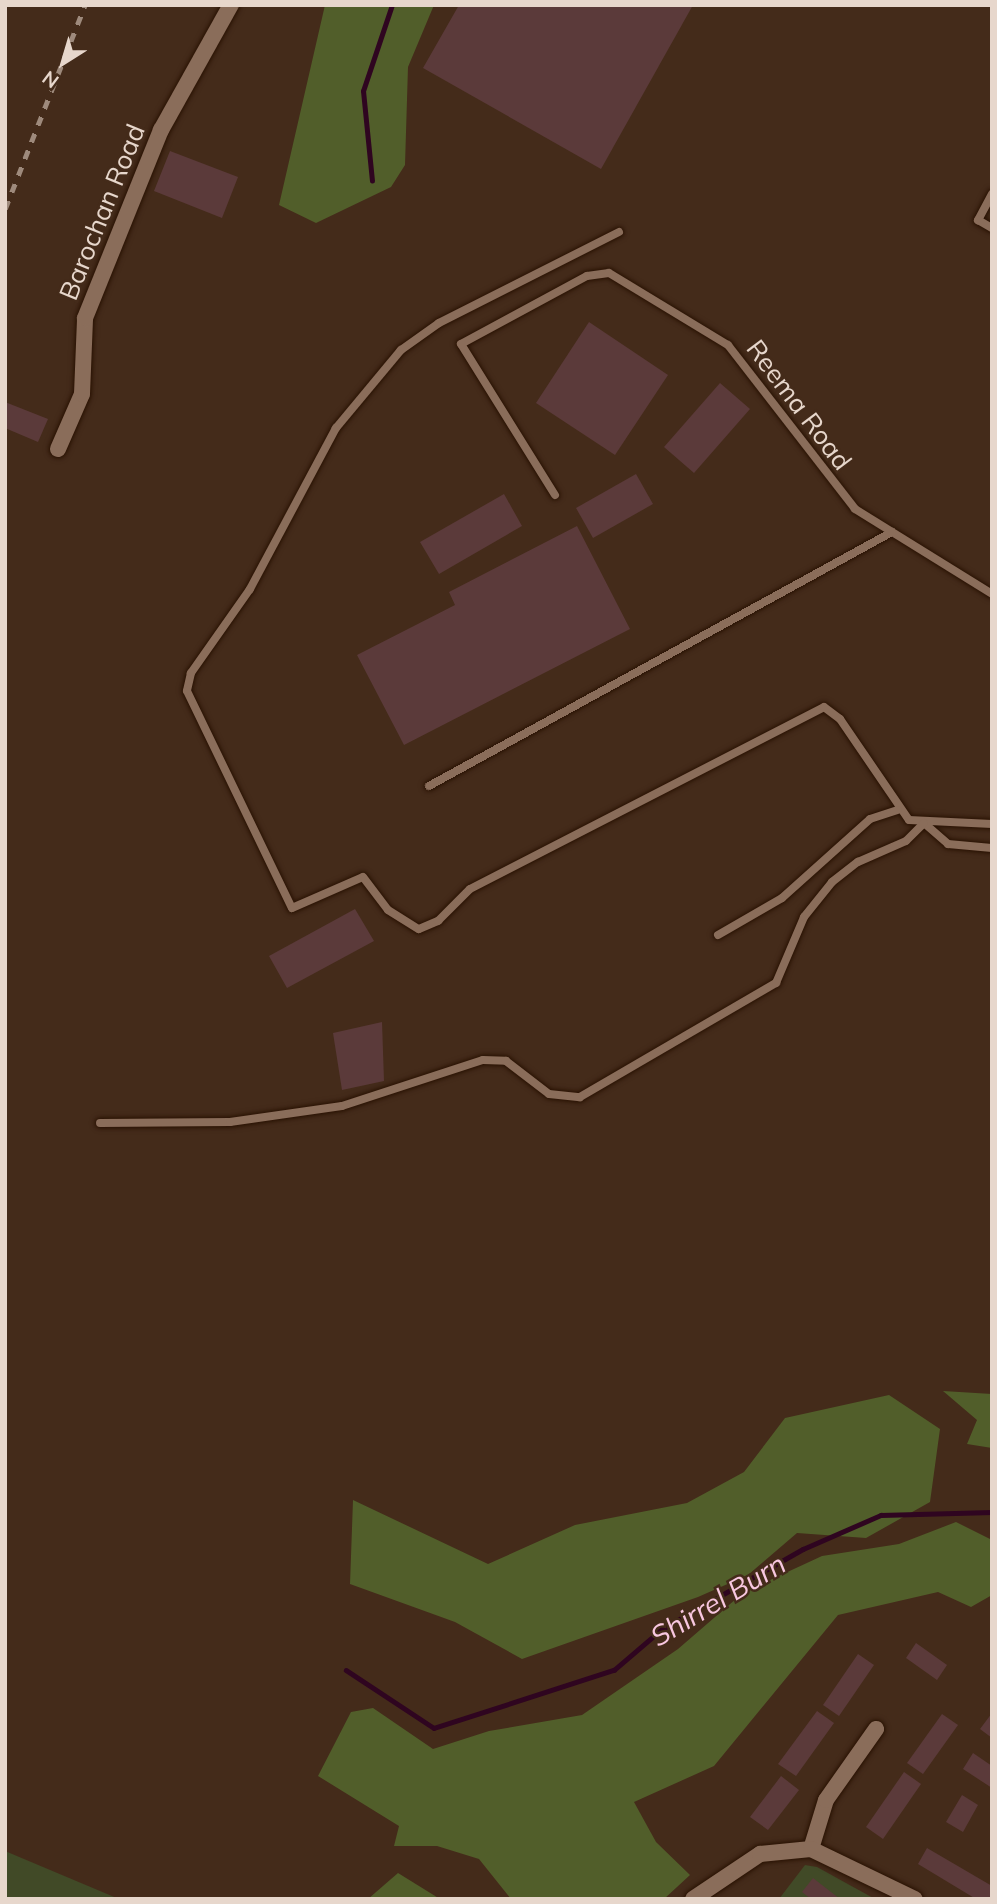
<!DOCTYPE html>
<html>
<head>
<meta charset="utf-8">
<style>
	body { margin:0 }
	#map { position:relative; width:997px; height:1904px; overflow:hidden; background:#442b1a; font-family:Mulish,sans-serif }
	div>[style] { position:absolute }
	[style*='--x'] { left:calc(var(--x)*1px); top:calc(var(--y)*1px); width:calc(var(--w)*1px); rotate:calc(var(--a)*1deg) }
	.green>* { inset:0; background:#414a27 }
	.forest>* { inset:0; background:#515e2a }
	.stream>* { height:4.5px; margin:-2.25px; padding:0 2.25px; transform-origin:2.25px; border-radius:2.25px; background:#2f0520 }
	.building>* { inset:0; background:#5b3a3a }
	.roads { filter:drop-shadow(0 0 2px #291203) drop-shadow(0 0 2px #291203) }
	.lane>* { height:8px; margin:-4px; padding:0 4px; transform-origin:4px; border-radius:4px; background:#8a6d5a }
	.street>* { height:16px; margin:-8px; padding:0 8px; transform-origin:8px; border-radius:8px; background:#8a6d5a }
	.rail>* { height:4.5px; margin-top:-2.25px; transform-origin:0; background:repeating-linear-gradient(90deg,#9e8a7c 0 9px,transparent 0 18px) }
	span { translate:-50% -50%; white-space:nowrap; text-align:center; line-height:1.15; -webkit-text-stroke:5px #442b1a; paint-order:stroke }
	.street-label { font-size:26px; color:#e7d7cc }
	.water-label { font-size:28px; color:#f8c7e0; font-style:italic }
	.frame { position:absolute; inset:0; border:7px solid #e7d7cc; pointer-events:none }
	.north { position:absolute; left:28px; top:28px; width:70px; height:70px; -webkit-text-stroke:5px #442b1a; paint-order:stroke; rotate:217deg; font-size:19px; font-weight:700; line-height:28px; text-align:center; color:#e7d7cc }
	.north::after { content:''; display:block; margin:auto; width:24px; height:32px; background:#e7d7cc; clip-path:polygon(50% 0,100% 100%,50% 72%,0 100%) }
</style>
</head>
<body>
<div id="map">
	<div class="green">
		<div style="clip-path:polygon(5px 1851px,119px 1899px,5px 1899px)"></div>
		<div style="clip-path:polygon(805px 1865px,817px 1867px,875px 1899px,779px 1899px)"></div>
	</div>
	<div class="forest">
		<div style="clip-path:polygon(325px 5px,434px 5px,408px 67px,405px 165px,391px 187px,316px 223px,279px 205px)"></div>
		<div style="clip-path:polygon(943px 1391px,992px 1394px,992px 1448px,967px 1444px,977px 1420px)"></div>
		<div style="clip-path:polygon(889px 1395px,940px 1429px,930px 1502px,866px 1538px,797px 1533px,748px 1575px,698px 1597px,522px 1659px,455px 1622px,350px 1584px,353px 1500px,488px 1564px,575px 1525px,687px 1503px,744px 1472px,785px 1418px)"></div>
		<div style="clip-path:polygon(956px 1522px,992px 1540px,992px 1595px,971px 1607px,938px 1592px,838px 1615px,714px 1766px,634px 1802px,656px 1842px,690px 1875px,664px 1899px,511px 1899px,479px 1859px,437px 1846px,394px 1846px,399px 1826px,318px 1776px,351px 1712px,373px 1708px,433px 1749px,489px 1731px,582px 1715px,678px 1649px,744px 1592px,822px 1556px,899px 1544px)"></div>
		<div style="clip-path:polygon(398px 1873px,440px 1899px,368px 1899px)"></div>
	</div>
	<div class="stream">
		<div style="--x:372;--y:181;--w:90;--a:-95.7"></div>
		<div style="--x:363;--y:91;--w:91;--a:-71.4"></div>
		<div style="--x:346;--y:1670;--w:105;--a:33.4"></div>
		<div style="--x:434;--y:1728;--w:189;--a:-17.9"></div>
		<div style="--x:614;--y:1670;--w:63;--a:-40.5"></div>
		<div style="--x:662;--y:1629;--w:162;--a:-29.6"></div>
		<div style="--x:803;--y:1549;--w:85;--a:-23.6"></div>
		<div style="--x:881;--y:1515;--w:111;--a:-1.5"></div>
	</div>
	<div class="building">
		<div style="clip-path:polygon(459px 5px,693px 5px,601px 169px,423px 68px)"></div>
		<div style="clip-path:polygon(170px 151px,238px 177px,222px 218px,154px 191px)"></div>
		<div style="clip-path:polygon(589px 322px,668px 375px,615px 455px,536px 403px)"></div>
		<div style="clip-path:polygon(720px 383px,750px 409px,694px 473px,664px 447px)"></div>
		<div style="clip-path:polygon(5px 402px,48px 419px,38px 442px,5px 428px)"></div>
		<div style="clip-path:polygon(636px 474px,653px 504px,593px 538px,576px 508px)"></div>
		<div style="clip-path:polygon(504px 494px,522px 526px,439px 574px,420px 542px)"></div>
		<div style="clip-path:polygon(577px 526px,630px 629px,404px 745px,357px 655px,455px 605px,449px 592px)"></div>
		<div style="clip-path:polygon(355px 909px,374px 941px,287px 988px,269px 956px)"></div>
		<div style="clip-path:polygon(382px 1022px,384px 1081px,342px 1090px,333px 1033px)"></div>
		<div style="clip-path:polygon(916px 1643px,947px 1665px,937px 1680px,906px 1658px)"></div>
		<div style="clip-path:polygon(858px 1654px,874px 1665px,839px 1716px,823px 1705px)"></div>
		<div style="clip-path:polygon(817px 1711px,834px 1723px,796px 1776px,778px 1764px)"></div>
		<div style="clip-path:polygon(992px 1713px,992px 1738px,980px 1729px)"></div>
		<div style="clip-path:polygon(942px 1714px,958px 1725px,923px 1774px,907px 1763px)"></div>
		<div style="clip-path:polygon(973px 1753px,992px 1766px,992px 1788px,963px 1769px)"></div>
		<div style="clip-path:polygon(904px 1772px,921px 1784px,883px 1839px,866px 1827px)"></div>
		<div style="clip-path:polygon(781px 1776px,799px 1790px,768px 1830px,750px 1817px)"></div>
		<div style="clip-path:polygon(962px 1795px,978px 1805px,963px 1832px,946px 1822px)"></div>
		<div style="clip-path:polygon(927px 1848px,992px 1886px,992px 1899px,976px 1899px,918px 1864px)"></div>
		<div style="clip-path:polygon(813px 1878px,840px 1899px,811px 1899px,802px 1892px)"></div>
	</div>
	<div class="roads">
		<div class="lane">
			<div style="--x:992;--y:194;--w:30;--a:118"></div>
			<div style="--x:978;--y:220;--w:16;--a:30"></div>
			<div style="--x:619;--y:232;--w:202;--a:153.2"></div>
			<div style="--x:439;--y:323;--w:47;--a:144.6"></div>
			<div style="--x:401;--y:350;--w:102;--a:129.8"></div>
			<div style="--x:336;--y:428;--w:183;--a:118.1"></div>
			<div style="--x:250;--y:589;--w:103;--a:125.1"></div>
			<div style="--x:191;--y:673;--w:18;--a:103"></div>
			<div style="--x:187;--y:691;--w:241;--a:64.2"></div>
			<div style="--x:292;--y:908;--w:77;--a:-23.6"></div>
			<div style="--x:363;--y:877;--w:41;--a:52.9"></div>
			<div style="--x:388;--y:910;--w:36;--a:32"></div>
			<div style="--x:419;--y:929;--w:21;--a:-23"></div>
			<div style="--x:438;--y:921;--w:45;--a:-45"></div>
			<div style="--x:470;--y:889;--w:398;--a:-27.2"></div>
			<div style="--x:824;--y:707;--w:20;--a:37"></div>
			<div style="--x:840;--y:719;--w:122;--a:55.7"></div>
			<div style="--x:909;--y:820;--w:83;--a:2.8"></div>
			<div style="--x:555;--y:495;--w:178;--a:-121.9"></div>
			<div style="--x:461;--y:344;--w:143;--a:-28.4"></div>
			<div style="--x:587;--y:276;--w:22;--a:-8"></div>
			<div style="--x:609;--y:273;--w:139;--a:31.2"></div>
			<div style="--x:728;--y:345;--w:207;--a:52.2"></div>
			<div style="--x:855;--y:509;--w:161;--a:31.8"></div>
			<div style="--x:429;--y:786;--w:528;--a:-28.75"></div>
			<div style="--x:924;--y:823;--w:32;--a:41"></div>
			<div style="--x:948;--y:844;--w:44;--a:5.2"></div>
			<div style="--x:718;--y:935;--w:74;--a:-30"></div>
			<div style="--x:782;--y:898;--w:118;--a:-41.9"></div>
			<div style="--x:870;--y:819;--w:29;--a:-18"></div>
			<div style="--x:100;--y:1123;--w:130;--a:-0.4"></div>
			<div style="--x:230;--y:1122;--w:113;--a:-8.1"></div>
			<div style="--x:342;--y:1106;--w:148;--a:-18.1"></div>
			<div style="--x:483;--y:1060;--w:23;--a:2"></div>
			<div style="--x:506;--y:1061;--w:54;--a:37.5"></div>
			<div style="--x:549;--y:1094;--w:31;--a:6"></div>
			<div style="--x:580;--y:1097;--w:227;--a:-30.2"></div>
			<div style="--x:776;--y:983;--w:72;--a:-67"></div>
			<div style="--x:804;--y:917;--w:45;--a:-51.3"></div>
			<div style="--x:832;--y:882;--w:33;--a:-38"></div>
			<div style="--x:858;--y:862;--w:52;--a:-23.6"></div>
			<div style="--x:906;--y:841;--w:25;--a:-45"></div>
		</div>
		<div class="street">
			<div style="--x:58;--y:449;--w:60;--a:-66.4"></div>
			<div style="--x:82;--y:394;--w:76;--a:-87.7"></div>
			<div style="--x:85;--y:318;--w:203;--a:-68"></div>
			<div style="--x:161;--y:130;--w:143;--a:-60.8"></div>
			<div style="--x:811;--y:1849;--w:51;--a:-73"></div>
			<div style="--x:826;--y:1800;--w:87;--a:-54.8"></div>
			<div style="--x:693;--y:1899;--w:81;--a:-33.9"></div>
			<div style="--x:760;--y:1854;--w:51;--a:-5.6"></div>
			<div style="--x:811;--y:1849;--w:115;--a:25.7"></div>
		</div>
	</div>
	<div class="rail">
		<div style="--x:5;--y:209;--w:219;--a:-68.6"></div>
	</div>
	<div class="street-label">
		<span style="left:102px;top:212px;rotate:-68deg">Barochan Road</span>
		<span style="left:799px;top:405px;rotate:53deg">Reema Road</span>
	</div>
	<div class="water-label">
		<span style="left:718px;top:1600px;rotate:-31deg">Shirrel Burn</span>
	</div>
	<div class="frame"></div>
	<div class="north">N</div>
</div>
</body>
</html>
